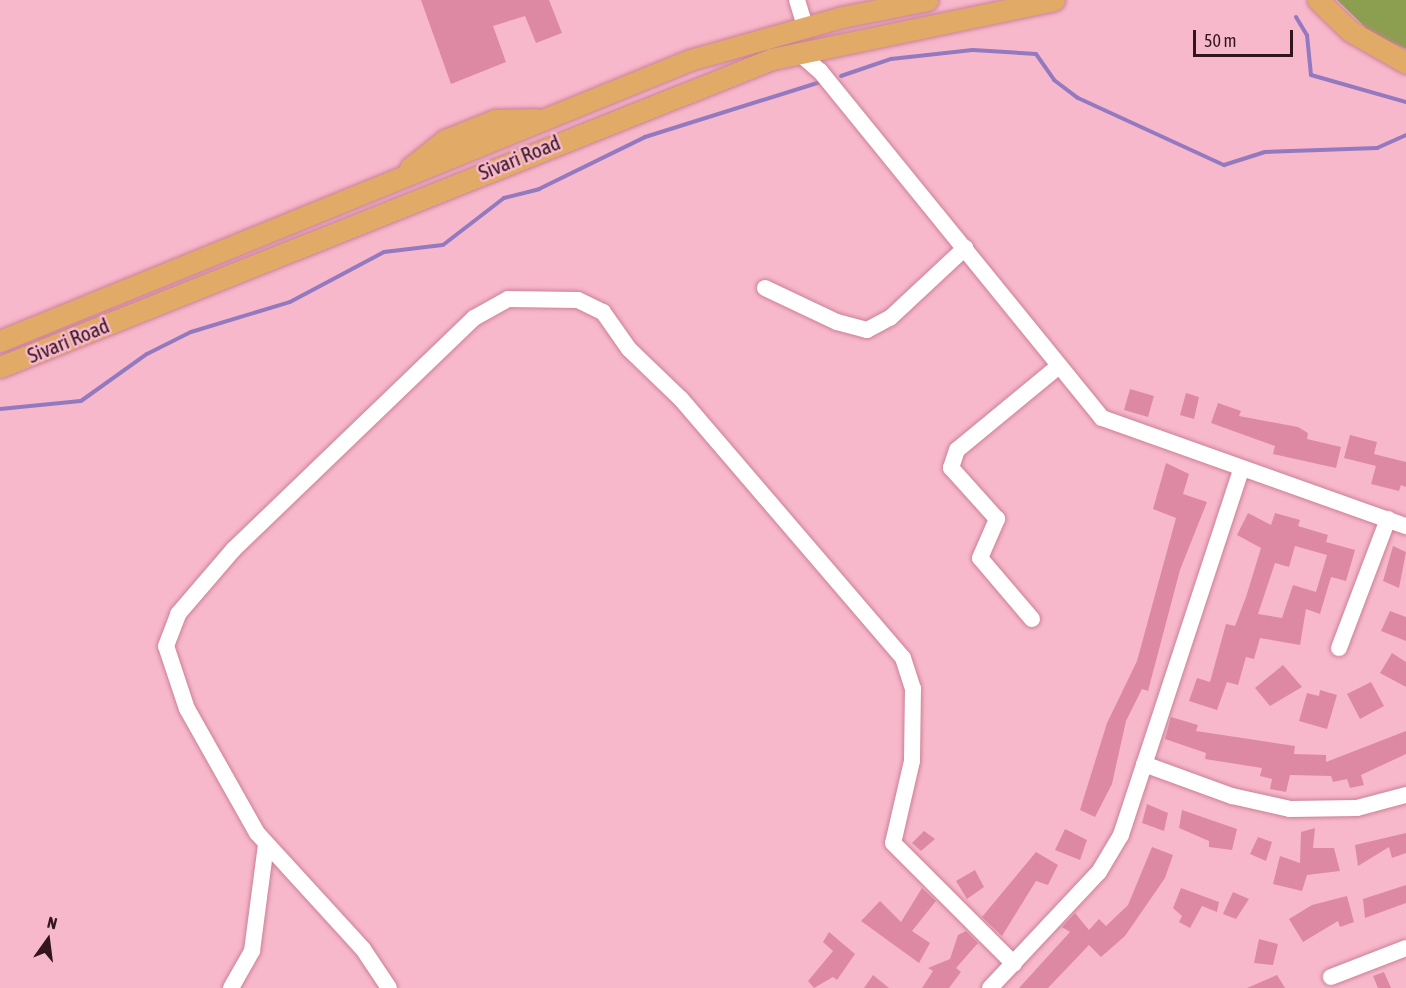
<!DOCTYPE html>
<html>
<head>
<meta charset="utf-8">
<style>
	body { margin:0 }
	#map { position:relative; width:1406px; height:988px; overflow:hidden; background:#f8b8cb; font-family:"Asap Condensed",sans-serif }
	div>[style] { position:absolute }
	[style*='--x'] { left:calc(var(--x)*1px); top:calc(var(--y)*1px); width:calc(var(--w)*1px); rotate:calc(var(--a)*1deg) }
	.forest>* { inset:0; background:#8c9e4f }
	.stream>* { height:4px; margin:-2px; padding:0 2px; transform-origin:2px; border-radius:2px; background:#937ac0 }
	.building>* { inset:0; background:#dd89a4 }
	.roads { filter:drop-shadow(0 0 2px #cc8098) drop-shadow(0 0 2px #cc8098) }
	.minor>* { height:16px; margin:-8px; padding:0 8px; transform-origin:8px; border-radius:8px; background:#fff }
	.major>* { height:21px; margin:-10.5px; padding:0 10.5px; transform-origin:10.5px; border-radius:10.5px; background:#e1aa66 }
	span { translate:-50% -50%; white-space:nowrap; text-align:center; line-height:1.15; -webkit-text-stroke:5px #f8b8cb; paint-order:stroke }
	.street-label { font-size:21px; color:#32151f }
	.north { position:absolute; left:18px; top:910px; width:60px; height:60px; -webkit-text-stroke:4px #f8b8cb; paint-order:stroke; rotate:14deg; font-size:16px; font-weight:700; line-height:24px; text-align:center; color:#32151f }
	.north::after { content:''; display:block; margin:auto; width:21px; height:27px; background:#32151f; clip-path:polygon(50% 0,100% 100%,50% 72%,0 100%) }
	.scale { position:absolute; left:1193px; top:30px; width:100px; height:27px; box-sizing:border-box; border:3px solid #32151f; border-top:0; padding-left:8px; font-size:18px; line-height:21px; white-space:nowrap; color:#32151f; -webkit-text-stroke:4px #f8b8cb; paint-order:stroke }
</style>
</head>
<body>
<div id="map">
	<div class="forest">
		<div style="clip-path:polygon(1337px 0,1406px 0,1406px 49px,1372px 34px)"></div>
	</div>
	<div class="stream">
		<div style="--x:1296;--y:17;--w:21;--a:59"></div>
		<div style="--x:1307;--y:35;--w:40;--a:84.3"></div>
		<div style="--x:1311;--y:75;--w:99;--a:15.9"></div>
		<div style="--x:841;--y:76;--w:53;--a:-18.8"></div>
		<div style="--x:891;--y:59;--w:82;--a:-6.3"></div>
		<div style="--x:973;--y:50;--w:63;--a:3.6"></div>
		<div style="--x:1036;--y:54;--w:32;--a:55"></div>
		<div style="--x:1054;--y:80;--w:30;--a:37"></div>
		<div style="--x:1078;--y:98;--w:161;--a:24.7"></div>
		<div style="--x:1224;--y:165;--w:43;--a:-17.6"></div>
		<div style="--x:1265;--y:152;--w:112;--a:-2"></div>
		<div style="--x:1377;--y:148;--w:32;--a:-24"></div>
		<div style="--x:0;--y:409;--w:81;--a:-5.6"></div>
		<div style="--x:81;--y:401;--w:81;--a:-35.5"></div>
		<div style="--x:147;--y:354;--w:49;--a:-26.6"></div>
		<div style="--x:191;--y:332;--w:103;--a:-16.9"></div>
		<div style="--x:290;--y:302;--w:106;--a:-28"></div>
		<div style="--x:384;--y:252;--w:59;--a:-6.8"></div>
		<div style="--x:443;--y:245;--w:77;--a:-37.6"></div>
		<div style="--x:504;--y:198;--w:36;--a:-14"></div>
		<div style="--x:539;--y:189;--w:118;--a:-26.1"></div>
		<div style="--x:645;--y:137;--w:183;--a:-17.4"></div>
	</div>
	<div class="building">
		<div style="clip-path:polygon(421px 0,549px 0,562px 33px,536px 43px,525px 16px,493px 26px,506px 62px,451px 84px)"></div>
		<div style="clip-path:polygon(1130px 389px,1154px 396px,1148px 417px,1124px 410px)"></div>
		<div style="clip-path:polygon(1186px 393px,1199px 397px,1194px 419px,1180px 415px)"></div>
		<div style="clip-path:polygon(1218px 403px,1241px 411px,1239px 416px,1298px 427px,1308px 433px,1307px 439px,1341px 447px,1336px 468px,1273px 454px,1275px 446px,1211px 423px)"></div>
		<div style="clip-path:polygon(1350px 435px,1377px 442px,1374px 454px,1406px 462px,1406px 487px,1401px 485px,1399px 491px,1371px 484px,1376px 466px,1344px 458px)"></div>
		<div style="clip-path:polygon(1166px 463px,1189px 474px,1183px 494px,1207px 502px,1180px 570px,1148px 691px,1142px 689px,1126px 721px,1112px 784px,1095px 817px,1080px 810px,1107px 723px,1137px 661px,1176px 518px,1153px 509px)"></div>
		<div style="clip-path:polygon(evenodd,1248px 513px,1271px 525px,1275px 513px,1300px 520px,1298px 526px,1328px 535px,1326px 542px,1355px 550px,1346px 581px,1331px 577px,1320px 614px,1306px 609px,1300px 645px,1260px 638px,1254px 659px,1246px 657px,1238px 685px,1227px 682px,1217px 710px,1189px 701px,1197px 678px,1210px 682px,1226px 624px,1235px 626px,1246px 597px,1261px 548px,1237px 535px,1248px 513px,1295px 546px,1327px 555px,1316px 592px,1293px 585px,1282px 618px,1258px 614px,1275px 563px,1289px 567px,1295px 546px)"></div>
		<div style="clip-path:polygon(1393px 546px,1406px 552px,1399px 588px,1383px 581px)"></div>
		<div style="clip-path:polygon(1390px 611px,1406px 617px,1406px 641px,1381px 631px)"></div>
		<div style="clip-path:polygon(1392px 653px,1406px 662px,1406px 687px,1380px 673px)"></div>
		<div style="clip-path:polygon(1283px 665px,1302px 687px,1270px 706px,1255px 688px)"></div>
		<div style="clip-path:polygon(1371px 682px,1384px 706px,1360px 719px,1347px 694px)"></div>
		<div style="clip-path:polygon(1320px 690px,1337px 695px,1327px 729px,1299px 721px,1307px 693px,1319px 696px)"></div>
		<div style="clip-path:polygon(1171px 717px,1198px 725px,1196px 731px,1295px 746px,1294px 754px,1326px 755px,1326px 762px,1406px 731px,1406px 754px,1361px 775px,1364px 785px,1350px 788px,1347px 779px,1333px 782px,1331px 776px,1290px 775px,1286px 792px,1270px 789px,1272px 779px,1260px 776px,1262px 768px,1205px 759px,1206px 753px,1165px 739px)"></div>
		<div style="clip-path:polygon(1147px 804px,1168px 813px,1164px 831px,1142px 823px)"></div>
		<div style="clip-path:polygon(1182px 810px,1237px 829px,1232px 850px,1209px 847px,1209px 841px,1179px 828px)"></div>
		<div style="clip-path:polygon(1315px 828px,1313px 848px,1334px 848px,1340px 871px,1307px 875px,1302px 891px,1273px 884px,1280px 856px,1300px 863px,1301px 832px)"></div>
		<div style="clip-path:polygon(1065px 829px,1087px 840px,1080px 860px,1055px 850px)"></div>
		<div style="clip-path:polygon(924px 831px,935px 839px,921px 851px,912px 843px)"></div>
		<div style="clip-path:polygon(1406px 833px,1406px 853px,1392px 858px,1389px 847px,1358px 866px,1355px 845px)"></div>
		<div style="clip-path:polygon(1258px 837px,1272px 842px,1266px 861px,1250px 854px)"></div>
		<div style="clip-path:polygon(1152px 847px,1173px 855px,1165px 878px,1125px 936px,1101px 957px,1089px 945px,1048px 988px,1019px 988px,1070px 932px,1062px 927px,1075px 913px,1089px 930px,1099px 919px,1106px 926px,1128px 905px)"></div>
		<div style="clip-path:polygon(1036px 852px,1058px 865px,1048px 885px,1036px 881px,1002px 936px,982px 917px)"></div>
		<div style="clip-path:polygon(975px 870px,984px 887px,967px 899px,956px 881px)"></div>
		<div style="clip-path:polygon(1406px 885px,1406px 903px,1365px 918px,1363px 899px)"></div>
		<div style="clip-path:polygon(922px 888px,936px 901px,912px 931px,930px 943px,919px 963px,861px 921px,880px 901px,901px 922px)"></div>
		<div style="clip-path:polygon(1181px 888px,1219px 902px,1217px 912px,1202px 906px,1190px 928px,1179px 922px,1182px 916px,1173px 908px)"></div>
		<div style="clip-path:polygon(1233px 892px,1249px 899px,1236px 919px,1223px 914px)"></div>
		<div style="clip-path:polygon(1347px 896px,1354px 922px,1340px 927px,1338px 921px,1303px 942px,1289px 919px,1312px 905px)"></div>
		<div style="clip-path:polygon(966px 931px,978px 943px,956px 968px,961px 972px,949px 988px,922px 988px,933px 971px,928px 968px,950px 959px,958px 935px)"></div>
		<div style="clip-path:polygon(829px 932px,855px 954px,837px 980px,833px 977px,814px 988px,808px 981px,833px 951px,823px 942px)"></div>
		<div style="clip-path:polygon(1259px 939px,1278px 944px,1273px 965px,1254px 963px)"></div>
		<div style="clip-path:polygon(1384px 972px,1391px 988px,1378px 988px,1373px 976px)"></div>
		<div style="clip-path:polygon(873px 975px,889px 988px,864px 988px)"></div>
		<div style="clip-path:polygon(1277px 975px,1285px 988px,1247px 988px)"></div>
	</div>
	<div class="roads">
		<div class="minor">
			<div style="--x:797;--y:0;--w:28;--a:73"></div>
			<div style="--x:799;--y:53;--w:28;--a:41"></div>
			<div style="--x:820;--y:71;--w:447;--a:50.9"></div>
			<div style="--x:1102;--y:418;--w:323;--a:19.6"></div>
			<div style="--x:765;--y:288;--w:80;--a:25.3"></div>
			<div style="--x:837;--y:322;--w:31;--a:15"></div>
			<div style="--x:867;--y:330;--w:26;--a:-28"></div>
			<div style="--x:890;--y:318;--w:103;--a:-43"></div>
			<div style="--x:1032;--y:619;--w:80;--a:-130.4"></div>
			<div style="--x:980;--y:558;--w:43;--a:-66.4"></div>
			<div style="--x:997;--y:519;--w:69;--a:-132"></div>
			<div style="--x:951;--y:468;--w:19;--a:-72"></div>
			<div style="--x:957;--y:450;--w:132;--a:-39.5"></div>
			<div style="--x:1339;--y:648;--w:138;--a:-69.2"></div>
			<div style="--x:1144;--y:764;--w:94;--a:20"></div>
			<div style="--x:1232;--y:796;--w:59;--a:12.6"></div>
			<div style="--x:1290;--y:809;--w:67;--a:-0.9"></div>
			<div style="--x:1357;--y:808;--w:51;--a:-14.9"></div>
			<div style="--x:1331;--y:977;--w:80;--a:-21.1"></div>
			<div style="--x:231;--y:988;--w:43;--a:-60.4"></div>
			<div style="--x:252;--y:951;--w:108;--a:-82.5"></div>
			<div style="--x:389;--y:988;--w:47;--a:-123.7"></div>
			<div style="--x:363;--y:949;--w:157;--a:-132.4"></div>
			<div style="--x:257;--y:833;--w:142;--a:-119.4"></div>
			<div style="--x:187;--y:709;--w:66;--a:-108.4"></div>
			<div style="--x:166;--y:646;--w:34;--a:-69"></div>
			<div style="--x:178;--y:614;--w:86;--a:-49.3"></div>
			<div style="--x:234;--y:549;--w:333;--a:-43.9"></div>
			<div style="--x:474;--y:318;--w:39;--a:-29"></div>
			<div style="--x:508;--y:299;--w:70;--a:0.8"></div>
			<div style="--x:578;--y:300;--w:28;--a:26"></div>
			<div style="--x:603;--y:312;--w:45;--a:54.9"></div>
			<div style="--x:629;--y:349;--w:72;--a:43.9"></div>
			<div style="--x:681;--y:399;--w:341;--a:49.4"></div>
			<div style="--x:903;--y:658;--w:32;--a:72"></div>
			<div style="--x:913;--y:688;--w:73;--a:90.8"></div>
			<div style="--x:912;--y:761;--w:84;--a:103"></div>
			<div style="--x:893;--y:843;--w:171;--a:45"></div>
			<div style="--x:990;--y:988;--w:159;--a:-46.8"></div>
			<div style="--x:1099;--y:872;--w:43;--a:-59.3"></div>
			<div style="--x:1121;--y:835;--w:385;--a:-71.8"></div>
		</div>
		<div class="major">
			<div style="--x:1318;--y:0;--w:45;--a:44.1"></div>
			<div style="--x:1350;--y:31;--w:64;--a:29.7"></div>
			<div style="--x:410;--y:168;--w:45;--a:-38.7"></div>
			<div style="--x:445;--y:140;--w:54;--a:-21.8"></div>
			<div style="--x:495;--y:120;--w:41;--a:-1.4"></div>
			<div style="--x:0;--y:341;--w:745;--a:-22.16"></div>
			<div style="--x:690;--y:60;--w:158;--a:-15.8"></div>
			<div style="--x:842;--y:17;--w:87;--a:-11.3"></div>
			<div style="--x:0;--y:367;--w:831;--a:-21.75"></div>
			<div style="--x:772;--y:59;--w:288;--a:-11.8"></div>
		</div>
	</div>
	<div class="street-label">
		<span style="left:519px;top:157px;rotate:-22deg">Sivari Road</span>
		<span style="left:68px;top:340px;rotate:-22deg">Sivari Road</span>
	</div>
	<div class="north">N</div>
	<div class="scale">50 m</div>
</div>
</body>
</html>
